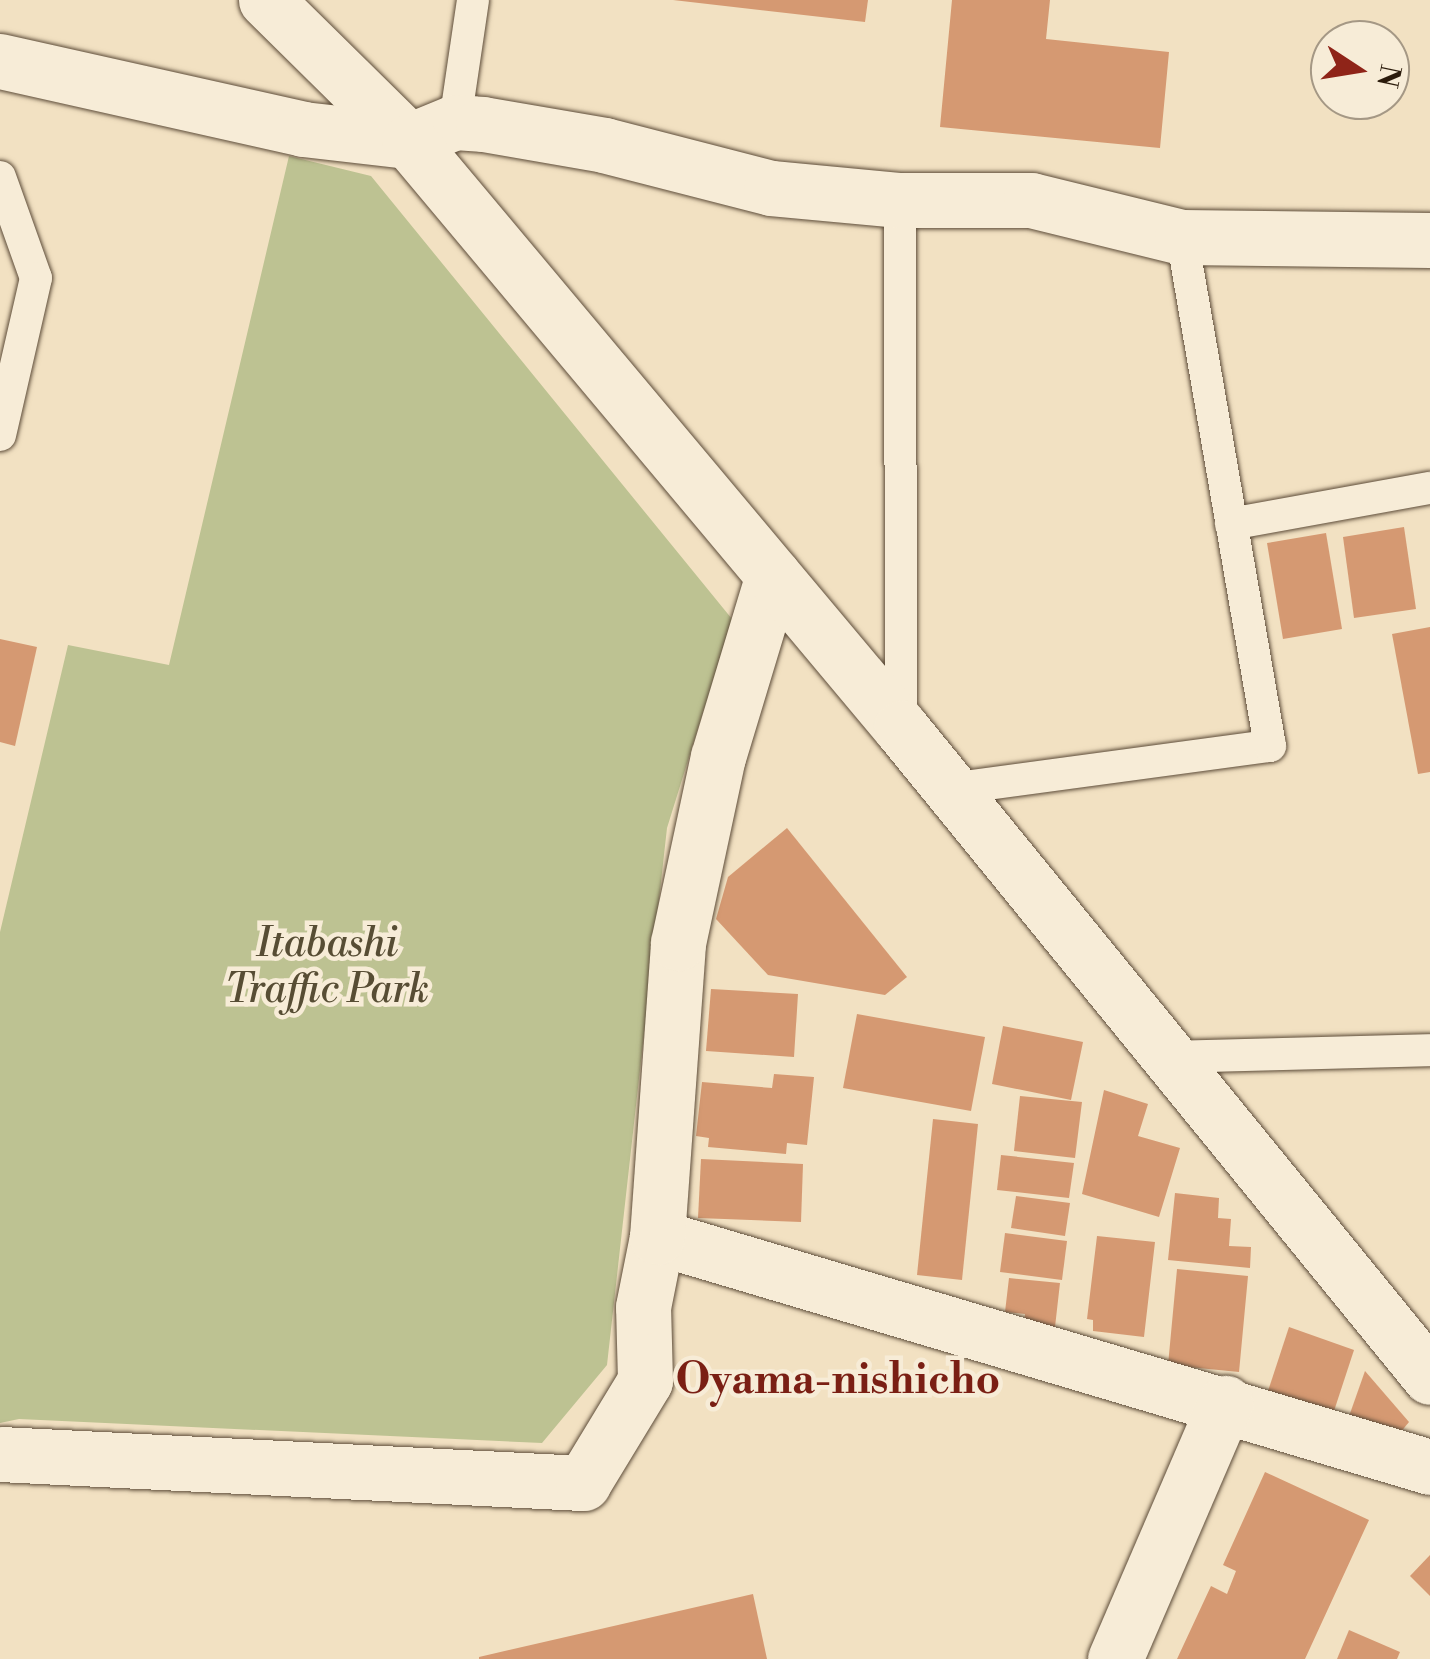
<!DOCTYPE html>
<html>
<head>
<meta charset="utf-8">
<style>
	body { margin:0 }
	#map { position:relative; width:1430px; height:1659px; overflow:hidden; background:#f2e1c2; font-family:"Libre Bodoni",serif }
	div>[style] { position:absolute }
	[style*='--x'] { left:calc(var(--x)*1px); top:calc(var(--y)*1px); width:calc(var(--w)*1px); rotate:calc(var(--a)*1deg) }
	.green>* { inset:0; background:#bdc292 }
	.building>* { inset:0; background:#d59972 }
	.roads { filter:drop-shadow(0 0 2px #5d4c39) drop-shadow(0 0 2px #5d4c39) }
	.service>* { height:32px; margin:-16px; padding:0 16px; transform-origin:16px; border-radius:16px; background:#f7ecd7 }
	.minor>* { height:55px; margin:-27.5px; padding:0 27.5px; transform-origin:27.5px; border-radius:27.5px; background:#f7ecd7 }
	.tertiary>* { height:55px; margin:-27.5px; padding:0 27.5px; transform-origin:27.5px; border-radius:27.5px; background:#f7ecd7 }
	span { translate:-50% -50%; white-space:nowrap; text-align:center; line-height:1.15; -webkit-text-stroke:9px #f7ecd7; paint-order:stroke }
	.park-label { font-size:40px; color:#574d34; font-style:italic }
	.neighbourhood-label { font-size:42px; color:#7a1f14; font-weight:700 }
	.north { position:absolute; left:1310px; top:20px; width:100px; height:100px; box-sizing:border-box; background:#f7ecd7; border:2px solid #a59885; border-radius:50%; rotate:102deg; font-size:28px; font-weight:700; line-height:40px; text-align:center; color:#2b1b0b }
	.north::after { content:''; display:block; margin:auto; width:35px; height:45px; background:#8f2418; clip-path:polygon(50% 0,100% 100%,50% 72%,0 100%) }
</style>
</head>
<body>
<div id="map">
	<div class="green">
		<div style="clip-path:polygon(289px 156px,371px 176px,732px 619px,667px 828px,607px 1365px,542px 1443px,19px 1419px,0 1423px,0 932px,68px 645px,169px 665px)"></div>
	</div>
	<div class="building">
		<div style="clip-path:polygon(673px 0,868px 0,865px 22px)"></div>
		<div style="clip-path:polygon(952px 0,1050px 0,1046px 39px,1169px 52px,1160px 148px,940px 127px)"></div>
		<div style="clip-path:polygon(1404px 527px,1416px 609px,1354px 618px,1343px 537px)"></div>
		<div style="clip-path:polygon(1326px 533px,1342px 629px,1283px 639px,1267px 543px)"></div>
		<div style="clip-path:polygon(1430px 627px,1430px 772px,1418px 774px,1392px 634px)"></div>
		<div style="clip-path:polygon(0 639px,37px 647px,15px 746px,0 742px)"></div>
		<div style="clip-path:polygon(787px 828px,907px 977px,885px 995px,768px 975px,716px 919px,728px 877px)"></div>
		<div style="clip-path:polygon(711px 989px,798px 994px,794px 1057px,706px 1051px)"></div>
		<div style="clip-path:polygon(857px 1014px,985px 1037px,971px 1111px,843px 1088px)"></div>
		<div style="clip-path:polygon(1003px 1026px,1083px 1042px,1071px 1100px,992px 1084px)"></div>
		<div style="clip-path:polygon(774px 1074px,814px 1077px,807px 1145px,787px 1143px,786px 1154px,708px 1147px,709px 1138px,696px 1136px,702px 1082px,772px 1088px)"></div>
		<div style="clip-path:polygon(1104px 1090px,1148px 1104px,1138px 1136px,1180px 1148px,1159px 1217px,1082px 1194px)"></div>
		<div style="clip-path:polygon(1020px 1096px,1082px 1102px,1075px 1158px,1014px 1151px)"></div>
		<div style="clip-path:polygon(933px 1119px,978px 1124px,962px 1280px,917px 1275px)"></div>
		<div style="clip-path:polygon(1001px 1155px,1074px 1163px,1069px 1198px,997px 1190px)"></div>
		<div style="clip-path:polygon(701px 1159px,803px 1164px,801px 1222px,698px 1218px)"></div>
		<div style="clip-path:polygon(1175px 1193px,1219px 1198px,1218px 1218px,1231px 1219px,1229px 1246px,1251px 1247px,1250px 1268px,1168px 1260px)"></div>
		<div style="clip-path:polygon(1016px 1196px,1070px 1203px,1065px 1236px,1011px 1228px)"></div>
		<div style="clip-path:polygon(1005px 1233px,1067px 1241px,1062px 1280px,1000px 1272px)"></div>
		<div style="clip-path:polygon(1097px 1236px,1155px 1242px,1144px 1337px,1093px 1331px,1093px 1320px,1087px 1319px)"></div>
		<div style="clip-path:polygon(1177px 1269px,1248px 1276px,1239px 1372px,1168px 1365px)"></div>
		<div style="clip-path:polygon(1009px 1278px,1060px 1283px,1055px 1327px,1024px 1324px,1025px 1314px,1005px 1312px)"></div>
		<div style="clip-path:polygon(1289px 1327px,1354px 1350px,1333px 1414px,1268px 1391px)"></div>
		<div style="clip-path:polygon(1365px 1371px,1409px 1422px,1395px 1439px,1347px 1422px)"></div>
		<div style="clip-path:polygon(1265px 1472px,1369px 1520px,1305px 1659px,1177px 1659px,1211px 1586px,1227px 1594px,1236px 1571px,1223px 1565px)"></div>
		<div style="clip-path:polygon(1430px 1555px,1430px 1596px,1410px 1576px)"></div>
		<div style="clip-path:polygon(753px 1594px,767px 1659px,479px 1659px,479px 1657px)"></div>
		<div style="clip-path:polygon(1349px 1630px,1400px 1652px,1397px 1659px,1337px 1659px)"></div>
	</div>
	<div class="roads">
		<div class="service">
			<div style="--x:455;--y:122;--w:123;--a:-81.6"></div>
			<div style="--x:0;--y:177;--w:107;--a:70.4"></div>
			<div style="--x:36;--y:278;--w:161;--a:102.9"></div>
			<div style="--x:900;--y:200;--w:528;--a:89.89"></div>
			<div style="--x:1231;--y:524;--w:202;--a:-10.3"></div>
			<div style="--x:950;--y:789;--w:323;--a:-7.7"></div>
			<div style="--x:1270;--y:746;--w:517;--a:-99.81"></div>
			<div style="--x:1165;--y:1057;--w:265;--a:-1.5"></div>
		</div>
		<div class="minor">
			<div style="--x:0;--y:61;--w:311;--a:12.6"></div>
			<div style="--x:303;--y:129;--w:107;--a:6.5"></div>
			<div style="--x:409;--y:141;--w:50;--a:-22.4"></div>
			<div style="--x:455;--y:122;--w:28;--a:4"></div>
			<div style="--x:483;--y:124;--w:123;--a:9.8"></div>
			<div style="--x:604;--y:145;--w:172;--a:14.4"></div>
			<div style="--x:771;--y:188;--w:130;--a:5.3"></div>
			<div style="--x:900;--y:200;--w:131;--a:0"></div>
			<div style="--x:1031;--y:200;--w:155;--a:13.8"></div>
			<div style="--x:1182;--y:237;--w:248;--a:0.7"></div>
			<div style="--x:657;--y:1237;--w:806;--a:16.57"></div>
			<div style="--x:0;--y:1454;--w:584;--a:2.85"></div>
			<div style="--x:583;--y:1483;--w:119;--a:-58.7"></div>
			<div style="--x:645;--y:1381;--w:74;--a:-91.5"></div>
			<div style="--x:643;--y:1307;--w:71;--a:-78.7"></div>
			<div style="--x:657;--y:1237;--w:295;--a:-85.9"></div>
			<div style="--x:678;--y:943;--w:190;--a:-77.9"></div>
			<div style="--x:718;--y:757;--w:190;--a:-73.2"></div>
			<div style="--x:1115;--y:1659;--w:279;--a:-66.7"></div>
		</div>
		<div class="tertiary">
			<div style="--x:266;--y:0;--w:201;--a:44.6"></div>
			<div style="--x:409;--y:141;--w:766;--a:50.03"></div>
			<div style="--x:901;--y:728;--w:837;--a:50.82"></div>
		</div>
	</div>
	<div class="park-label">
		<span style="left:327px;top:967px">Itabashi<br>Traffic Park</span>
	</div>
	<div class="neighbourhood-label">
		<span style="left:838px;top:1381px">Oyama-nishicho</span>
	</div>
	<div class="north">N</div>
</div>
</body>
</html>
